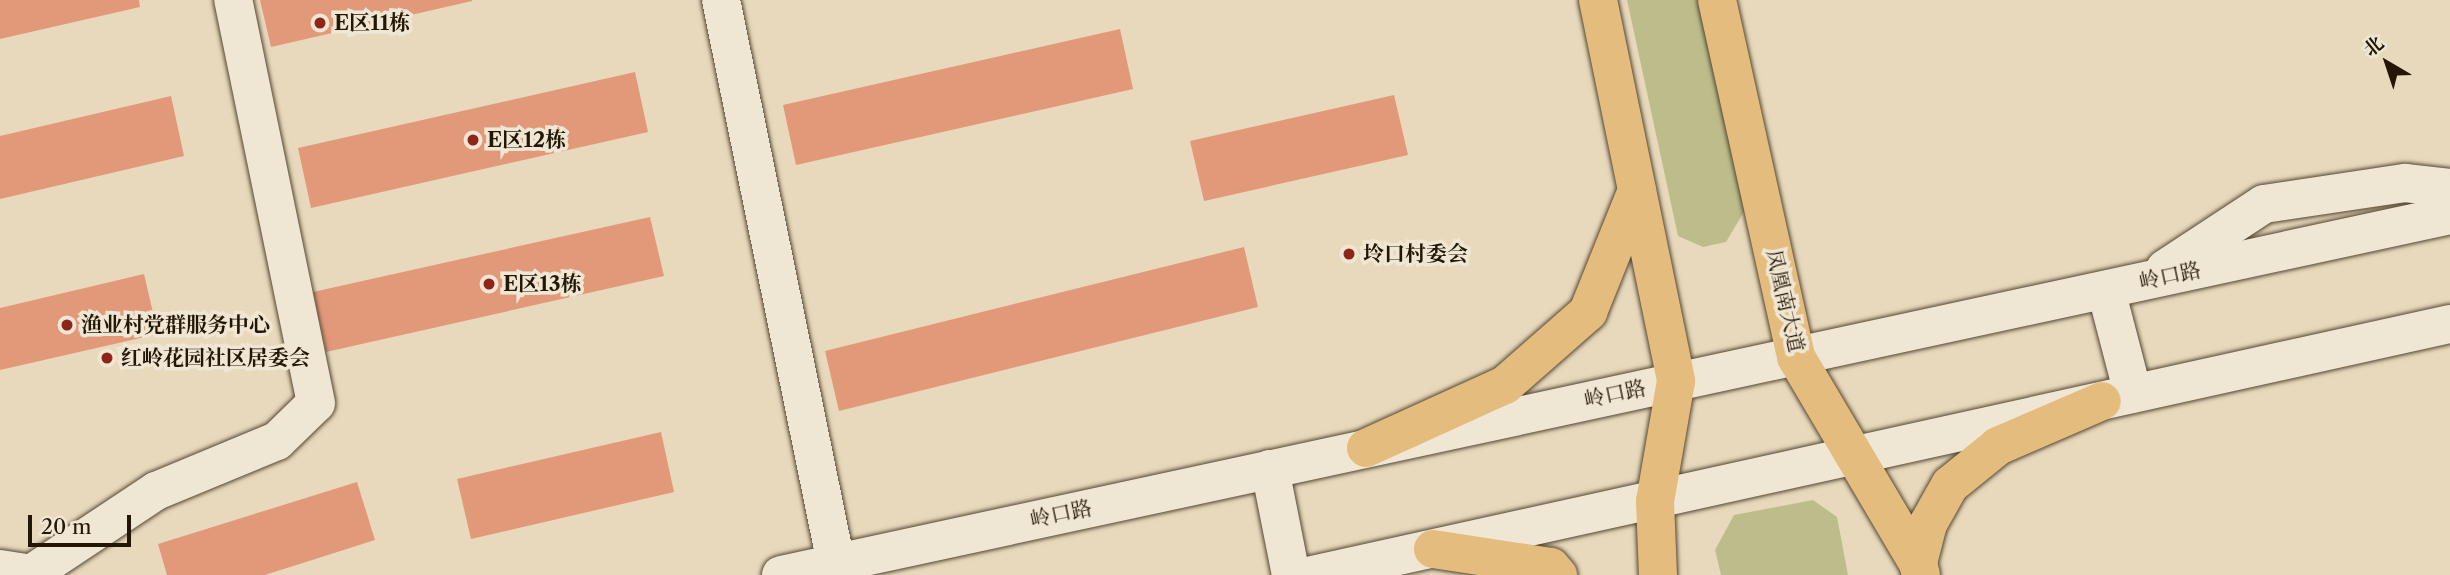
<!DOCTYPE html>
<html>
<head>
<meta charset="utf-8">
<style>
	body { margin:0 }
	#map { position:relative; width:2450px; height:575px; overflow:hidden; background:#e8d9bd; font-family:"Libre Caslon Text","Noto Serif SC",serif }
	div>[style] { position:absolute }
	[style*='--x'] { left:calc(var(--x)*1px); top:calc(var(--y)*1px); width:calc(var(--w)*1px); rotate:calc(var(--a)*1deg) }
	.green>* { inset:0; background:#bdbd8c }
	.building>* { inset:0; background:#e29979 }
	.roads { filter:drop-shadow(0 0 2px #554732) drop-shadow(0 0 2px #554732) }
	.minor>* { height:38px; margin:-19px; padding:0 19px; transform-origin:19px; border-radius:19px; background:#f0e6d4 }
	.major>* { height:38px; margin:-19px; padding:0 19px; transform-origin:19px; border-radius:19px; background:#e4bc7e }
	.dots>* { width:19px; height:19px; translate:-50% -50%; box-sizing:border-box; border:4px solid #f0e6d4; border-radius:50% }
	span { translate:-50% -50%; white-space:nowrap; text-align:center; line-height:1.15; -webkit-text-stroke:7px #f0e6d4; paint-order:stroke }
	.poi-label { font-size:21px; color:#241604; font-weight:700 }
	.left { translate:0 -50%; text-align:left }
	.street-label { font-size:21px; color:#241604 }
	.north { position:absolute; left:2352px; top:28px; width:70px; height:70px; -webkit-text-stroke:5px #f0e6d4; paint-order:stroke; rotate:321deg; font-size:19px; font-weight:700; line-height:28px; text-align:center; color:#241604 }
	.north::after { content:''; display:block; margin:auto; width:24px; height:32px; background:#241604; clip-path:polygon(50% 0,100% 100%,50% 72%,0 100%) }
	.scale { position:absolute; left:28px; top:515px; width:103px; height:32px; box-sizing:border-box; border:4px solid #241604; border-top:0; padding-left:9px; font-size:21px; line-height:24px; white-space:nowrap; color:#241604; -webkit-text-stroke:5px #f0e6d4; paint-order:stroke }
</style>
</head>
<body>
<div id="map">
	<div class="green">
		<div style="clip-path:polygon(1627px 0,1699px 0,1745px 210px,1726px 242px,1703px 247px,1678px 236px)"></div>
		<div style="clip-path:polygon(1813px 500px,1837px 517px,1848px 575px,1721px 575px,1715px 550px,1734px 515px)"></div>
	</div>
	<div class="building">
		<div style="clip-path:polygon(0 0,139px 0,140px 7px,0 39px)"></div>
		<div style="clip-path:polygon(260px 0,472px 0,472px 1px,271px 47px)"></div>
		<div style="clip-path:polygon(1120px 29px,1133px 89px,796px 165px,783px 105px)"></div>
		<div style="clip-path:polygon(635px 72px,648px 132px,311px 208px,298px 148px)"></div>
		<div style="clip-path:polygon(1394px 95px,1408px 155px,1204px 201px,1190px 141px)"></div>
		<div style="clip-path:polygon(171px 96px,184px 156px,0 199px,0 136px)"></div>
		<div style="clip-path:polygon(650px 217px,664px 276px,326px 352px,313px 292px)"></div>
		<div style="clip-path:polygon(1244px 247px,1258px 307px,839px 411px,825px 351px)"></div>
		<div style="clip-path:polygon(144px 274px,158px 334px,0 370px,0 308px)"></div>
		<div style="clip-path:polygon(661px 432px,674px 492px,471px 539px,457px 479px)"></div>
		<div style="clip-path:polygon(357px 482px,375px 540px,265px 575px,167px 575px,158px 544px)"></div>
	</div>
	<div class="roads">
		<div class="minor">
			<div style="--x:721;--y:0;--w:575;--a:78.46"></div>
			<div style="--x:2165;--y:269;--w:118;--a:-33.3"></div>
			<div style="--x:2264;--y:204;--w:143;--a:-8.5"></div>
			<div style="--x:2405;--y:183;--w:45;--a:6.3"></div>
			<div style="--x:2106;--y:290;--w:107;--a:75.4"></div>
			<div style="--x:1270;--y:469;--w:108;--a:78.8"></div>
			<div style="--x:0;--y:569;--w:31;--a:9"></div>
			<div style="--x:31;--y:574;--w:150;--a:-33.6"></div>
			<div style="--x:156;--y:491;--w:131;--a:-22.5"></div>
			<div style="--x:277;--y:441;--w:54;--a:-44.3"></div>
			<div style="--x:316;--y:403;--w:411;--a:-101.6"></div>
			<div style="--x:781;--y:575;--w:1707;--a:-12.17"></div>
			<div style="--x:1312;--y:575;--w:1165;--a:-12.44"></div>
		</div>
		<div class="major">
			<div style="--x:1598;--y:0;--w:389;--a:78.4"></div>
			<div style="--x:1676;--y:381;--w:122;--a:99.9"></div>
			<div style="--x:1655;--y:501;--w:74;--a:87.7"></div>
			<div style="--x:1717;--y:0;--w:366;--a:77.5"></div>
			<div style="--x:1796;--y:357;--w:239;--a:59.4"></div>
			<div style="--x:1918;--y:563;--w:12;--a:76"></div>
			<div style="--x:1366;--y:448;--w:153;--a:-24.4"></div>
			<div style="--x:1505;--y:385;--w:111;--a:-41.3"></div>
			<div style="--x:1588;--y:312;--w:131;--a:-68.1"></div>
			<div style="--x:1433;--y:549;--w:119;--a:8.7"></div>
			<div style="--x:1551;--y:567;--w:11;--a:49"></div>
			<div style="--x:1918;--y:563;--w:40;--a:-75.6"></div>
			<div style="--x:1928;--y:524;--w:45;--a:-60.6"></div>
			<div style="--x:1950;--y:485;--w:62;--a:-39.1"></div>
			<div style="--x:1998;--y:446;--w:113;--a:-23.4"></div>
		</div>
	</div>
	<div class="dots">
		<div style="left:320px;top:23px;background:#8f2418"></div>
		<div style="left:473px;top:140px;background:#8f2418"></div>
		<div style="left:1349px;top:254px;background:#8f2418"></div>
		<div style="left:489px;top:284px;background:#8f2418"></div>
		<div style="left:67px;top:325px;background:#8f2418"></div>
		<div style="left:107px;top:358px;background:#8f2418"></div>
	</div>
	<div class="poi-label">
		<span class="left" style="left:334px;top:23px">E区11栋</span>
		<span class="left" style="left:487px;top:140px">E区12栋</span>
		<span class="left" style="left:1363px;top:254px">坽口村委会</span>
		<span class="left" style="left:503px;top:284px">E区13栋</span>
		<span class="left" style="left:81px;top:325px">渔业村党群服务中心</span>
		<span class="left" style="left:121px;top:358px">红岭花园社区居委会</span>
	</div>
	<div class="street-label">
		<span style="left:2170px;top:276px;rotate:-12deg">岭口路</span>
		<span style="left:1785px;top:301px;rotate:77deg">凤凰南大道</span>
		<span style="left:1615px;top:394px;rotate:-12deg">岭口路</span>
		<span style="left:1061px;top:514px;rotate:-12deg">岭口路</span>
	</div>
	<div class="north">北</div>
	<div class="scale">20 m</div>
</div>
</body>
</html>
